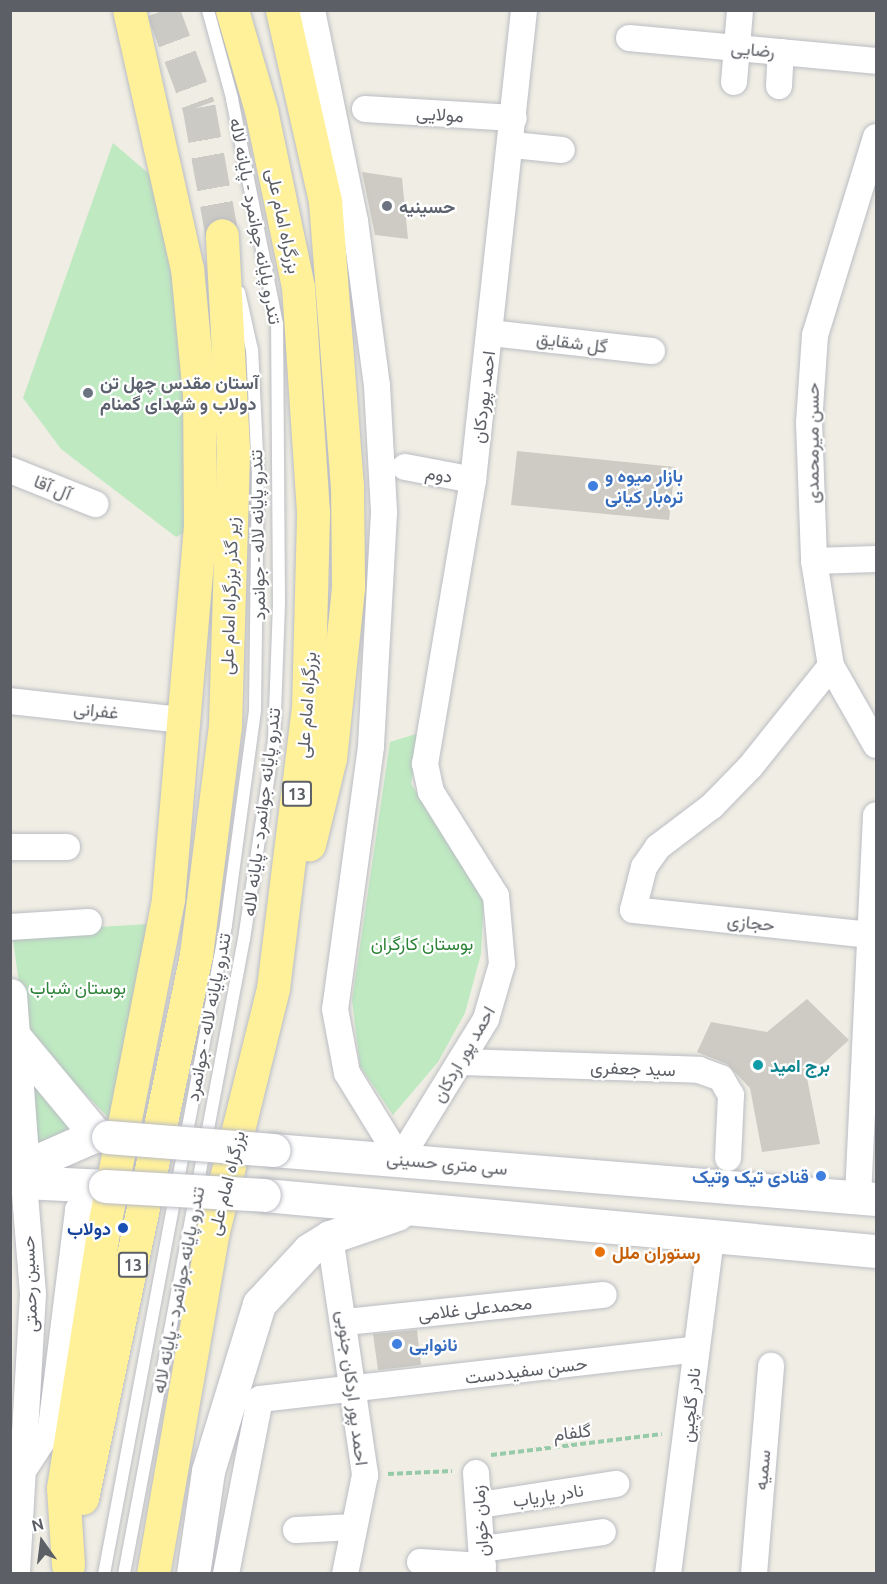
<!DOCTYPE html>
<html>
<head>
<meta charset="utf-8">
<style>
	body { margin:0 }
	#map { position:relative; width:887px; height:1584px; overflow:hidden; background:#f0eee4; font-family:Ubuntu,Vazirmatn,sans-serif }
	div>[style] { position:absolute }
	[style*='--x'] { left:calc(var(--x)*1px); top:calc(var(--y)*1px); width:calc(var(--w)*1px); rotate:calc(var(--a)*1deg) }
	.green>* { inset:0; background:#bee9c1 }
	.building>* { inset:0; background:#cdcbc3 }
	.trunk-tunnel>* { height:33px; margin-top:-16.5px; transform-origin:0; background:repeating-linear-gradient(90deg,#cbcac4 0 33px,transparent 0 49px) }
	.path>* { height:4px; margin-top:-2px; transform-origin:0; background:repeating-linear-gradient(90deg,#96caa9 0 6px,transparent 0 9px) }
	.roads { filter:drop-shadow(0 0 2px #bbbdc4) drop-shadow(0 0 2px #bbbdc4) }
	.service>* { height:12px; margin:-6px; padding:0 6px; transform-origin:6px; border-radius:6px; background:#fff }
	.minor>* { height:26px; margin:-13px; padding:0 13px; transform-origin:13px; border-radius:13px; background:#fff }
	.secondary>* { height:33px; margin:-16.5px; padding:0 16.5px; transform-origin:16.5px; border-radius:16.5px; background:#fff }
	.trunk>* { height:33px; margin:-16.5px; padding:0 16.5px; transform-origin:16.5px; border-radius:16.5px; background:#fff09a }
	.bridges { filter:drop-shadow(0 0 2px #b9bcc3) drop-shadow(0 0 2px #b9bcc3) }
	.secondary-bridge>* { height:33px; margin:-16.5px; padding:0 16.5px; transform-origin:16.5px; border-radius:16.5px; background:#fff }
	.dots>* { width:16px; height:16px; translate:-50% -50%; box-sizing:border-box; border:3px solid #fff; border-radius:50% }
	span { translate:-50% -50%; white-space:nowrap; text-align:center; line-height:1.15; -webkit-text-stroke:4.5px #fff; paint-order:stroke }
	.shield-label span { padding:2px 4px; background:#fff; border:2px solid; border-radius:4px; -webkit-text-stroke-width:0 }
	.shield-label { font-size:16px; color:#5c5f66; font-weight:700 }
	.street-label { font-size:18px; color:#5c5f66 }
	.worship-label { font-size:18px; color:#5b616d; font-weight:700 }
	.left { translate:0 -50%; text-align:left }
	.shop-label { font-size:18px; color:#366cbe; font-weight:700 }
	.right { translate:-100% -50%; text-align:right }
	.park-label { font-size:18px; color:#2d8337 }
	.culture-label { font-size:18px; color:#0d838f; font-weight:700 }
	.transit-label { font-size:18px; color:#164399; font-weight:700 }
	.food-label { font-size:18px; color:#c56008; font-weight:700 }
	.frame { position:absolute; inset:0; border:12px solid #5c5f66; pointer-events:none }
	.north { position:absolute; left:12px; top:1512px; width:60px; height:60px; -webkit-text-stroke:4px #fff; paint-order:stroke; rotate:346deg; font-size:16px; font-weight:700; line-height:24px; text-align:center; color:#5c5f66 }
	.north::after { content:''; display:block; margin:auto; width:21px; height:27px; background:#5c5f66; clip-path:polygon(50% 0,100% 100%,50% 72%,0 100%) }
</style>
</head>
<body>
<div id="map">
	<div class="green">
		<div style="clip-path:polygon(113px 143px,154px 178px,187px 323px,202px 523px,176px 537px,61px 449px,23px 398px)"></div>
		<div style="clip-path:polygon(419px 733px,411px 784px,484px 894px,481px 954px,465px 1013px,438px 1062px,393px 1115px,360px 1066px,352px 1000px,390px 742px)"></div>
		<div style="clip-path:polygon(149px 924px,113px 1122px,26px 1035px,12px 932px)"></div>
		<div style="clip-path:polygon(25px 1066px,86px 1129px,35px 1153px)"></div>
	</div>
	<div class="building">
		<div style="clip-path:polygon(362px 172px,402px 178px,408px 239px,375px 235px)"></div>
		<div style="clip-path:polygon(517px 451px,675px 467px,669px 520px,511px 505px)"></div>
		<div style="clip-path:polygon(807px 999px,849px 1040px,807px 1078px,820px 1144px,762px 1152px,750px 1088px,727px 1064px,697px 1052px,711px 1022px,767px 1032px)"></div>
		<div style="clip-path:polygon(417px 1330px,421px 1365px,378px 1370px,373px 1334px)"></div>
	</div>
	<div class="trunk-tunnel">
		<div style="--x:163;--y:10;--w:103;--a:69.6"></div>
		<div style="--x:199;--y:107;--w:130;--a:79.8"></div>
	</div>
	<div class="path">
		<div style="--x:491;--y:1455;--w:172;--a:-7"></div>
		<div style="--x:388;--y:1474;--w:64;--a:-2.7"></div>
	</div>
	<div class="roads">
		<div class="service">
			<div style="--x:104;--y:1574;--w:660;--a:-79.35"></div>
			<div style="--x:226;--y:925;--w:217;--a:-82.3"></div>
			<div style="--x:255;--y:710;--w:235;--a:-89.3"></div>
			<div style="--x:258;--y:475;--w:125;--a:-92.7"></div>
			<div style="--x:252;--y:350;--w:59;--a:-102.6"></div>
			<div style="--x:124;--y:1574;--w:646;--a:-79.3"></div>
			<div style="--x:244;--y:939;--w:201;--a:-81.4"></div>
			<div style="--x:274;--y:740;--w:137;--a:-87.9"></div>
			<div style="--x:279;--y:603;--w:279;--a:-90.4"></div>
			<div style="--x:277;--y:324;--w:230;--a:-101.3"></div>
			<div style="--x:232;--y:98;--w:91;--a:-105.3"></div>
		</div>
		<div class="minor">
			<div style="--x:312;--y:10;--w:215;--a:78.5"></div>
			<div style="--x:355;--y:221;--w:166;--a:82.4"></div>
			<div style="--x:377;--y:386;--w:127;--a:86.8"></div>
			<div style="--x:384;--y:513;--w:234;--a:93.2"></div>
			<div style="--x:371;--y:747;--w:264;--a:97.8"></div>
			<div style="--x:335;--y:1009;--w:65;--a:79.4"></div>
			<div style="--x:347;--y:1073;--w:101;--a:58.4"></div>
			<div style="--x:400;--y:1159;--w:164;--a:-58.4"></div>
			<div style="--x:486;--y:1019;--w:57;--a:-73.8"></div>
			<div style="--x:502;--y:964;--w:68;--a:-95"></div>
			<div style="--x:496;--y:896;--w:123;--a:-122"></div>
			<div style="--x:431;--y:792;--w:29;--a:-102"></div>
			<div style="--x:425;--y:764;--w:288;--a:-80.4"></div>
			<div style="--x:473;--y:480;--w:473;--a:-83.8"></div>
			<div style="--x:629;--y:38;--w:248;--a:5.3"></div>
			<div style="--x:734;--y:82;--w:72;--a:-85.2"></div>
			<div style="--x:779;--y:86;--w:34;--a:-87"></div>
			<div style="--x:365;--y:109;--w:149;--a:3.5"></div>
			<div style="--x:876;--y:137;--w:207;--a:107.1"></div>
			<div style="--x:815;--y:335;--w:87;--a:93.9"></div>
			<div style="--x:809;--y:422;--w:139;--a:87.9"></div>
			<div style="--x:814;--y:561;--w:106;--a:80.8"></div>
			<div style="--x:831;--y:666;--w:91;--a:60.3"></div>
			<div style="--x:513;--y:145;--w:49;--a:5.8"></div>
			<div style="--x:491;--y:333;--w:162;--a:6.4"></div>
			<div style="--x:405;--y:467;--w:69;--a:10.8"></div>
			<div style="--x:10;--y:470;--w:92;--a:21.8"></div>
			<div style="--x:814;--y:561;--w:62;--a:-1.8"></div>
			<div style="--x:831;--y:666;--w:128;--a:128.7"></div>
			<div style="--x:751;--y:766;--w:56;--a:134.3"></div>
			<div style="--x:712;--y:806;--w:68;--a:142.8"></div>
			<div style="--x:658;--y:847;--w:24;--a:125"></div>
			<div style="--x:644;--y:867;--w:44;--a:104.3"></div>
			<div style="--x:633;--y:910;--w:238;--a:6"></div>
			<div style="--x:10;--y:701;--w:172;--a:6.3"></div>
			<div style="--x:10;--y:847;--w:57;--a:0"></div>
			<div style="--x:10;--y:927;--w:79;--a:-3.6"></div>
			<div style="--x:462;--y:1062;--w:237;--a:1.9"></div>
			<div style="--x:699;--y:1070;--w:23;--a:20"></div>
			<div style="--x:721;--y:1078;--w:20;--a:60"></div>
			<div style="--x:731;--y:1095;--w:63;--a:92.7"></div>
			<div style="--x:10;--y:1180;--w:14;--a:8"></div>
			<div style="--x:24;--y:1182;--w:112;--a:85.4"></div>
			<div style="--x:33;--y:1294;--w:280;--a:93.3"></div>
			<div style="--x:858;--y:1197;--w:382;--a:-87.3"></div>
			<div style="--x:330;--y:1237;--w:241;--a:81.6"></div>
			<div style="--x:365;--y:1475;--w:101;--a:101.4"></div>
			<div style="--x:346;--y:1322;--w:259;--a:-6"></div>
			<div style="--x:26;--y:1466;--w:45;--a:-56.7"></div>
			<div style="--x:51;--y:1428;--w:220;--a:-82.9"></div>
			<div style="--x:78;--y:1210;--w:31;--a:-50"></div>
			<div style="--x:476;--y:1473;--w:101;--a:86"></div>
			<div style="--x:480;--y:1505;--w:138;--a:-8.8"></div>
			<div style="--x:296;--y:1530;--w:58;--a:-3"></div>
			<div style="--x:482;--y:1549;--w:122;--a:-8"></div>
			<div style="--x:420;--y:1562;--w:63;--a:3.6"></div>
			<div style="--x:226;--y:1574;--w:178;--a:-79"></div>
			<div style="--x:260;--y:1399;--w:439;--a:-6.5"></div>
			<div style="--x:668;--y:1574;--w:341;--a:-82.7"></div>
			<div style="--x:754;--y:1574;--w:209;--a:-85.3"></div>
		</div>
		<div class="secondary">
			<div style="--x:10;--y:995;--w:188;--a:85.7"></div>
			<div style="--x:24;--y:1182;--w:81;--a:2.8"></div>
			<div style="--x:13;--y:1035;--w:130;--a:50.3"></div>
			<div style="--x:273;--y:1150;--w:605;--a:4.65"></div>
			<div style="--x:23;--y:1167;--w:80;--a:-23.7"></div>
			<div style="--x:96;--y:1135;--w:12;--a:9"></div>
			<div style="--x:264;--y:1195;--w:615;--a:5.23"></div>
			<div style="--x:193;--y:1574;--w:104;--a:-81.7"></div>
			<div style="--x:208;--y:1471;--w:175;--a:-73"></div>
			<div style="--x:259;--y:1304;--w:74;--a:-47.2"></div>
			<div style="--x:309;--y:1250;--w:25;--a:-32"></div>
			<div style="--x:330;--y:1237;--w:71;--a:-18.9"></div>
		</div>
		<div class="trunk">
			<div style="--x:282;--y:10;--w:196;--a:77.3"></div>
			<div style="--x:325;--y:201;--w:285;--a:85.6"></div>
			<div style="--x:347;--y:485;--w:103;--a:89.4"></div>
			<div style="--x:348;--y:588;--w:171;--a:96"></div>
			<div style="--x:330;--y:758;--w:89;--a:103.7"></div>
			<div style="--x:82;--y:1498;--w:555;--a:-78.14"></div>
			<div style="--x:196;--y:955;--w:232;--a:-82.8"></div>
			<div style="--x:225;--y:725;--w:277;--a:-88.3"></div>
			<div style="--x:233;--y:448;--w:213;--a:-93"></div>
			<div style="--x:68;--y:1565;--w:77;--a:-93.7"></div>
			<div style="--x:63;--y:1488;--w:265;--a:-81.1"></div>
			<div style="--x:104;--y:1226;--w:333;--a:-78.9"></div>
			<div style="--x:168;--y:899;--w:376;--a:-85.1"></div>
			<div style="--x:200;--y:524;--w:129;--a:-90.4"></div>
			<div style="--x:199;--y:395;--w:127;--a:-95.4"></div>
			<div style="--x:187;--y:269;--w:265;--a:-102.6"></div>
			<div style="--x:153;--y:1574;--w:348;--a:-80.1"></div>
			<div style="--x:213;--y:1231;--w:250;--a:-76.1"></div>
			<div style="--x:273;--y:988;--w:282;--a:-82.9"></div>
			<div style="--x:308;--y:708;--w:196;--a:-88.5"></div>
			<div style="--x:313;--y:512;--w:225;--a:-93.8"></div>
			<div style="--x:298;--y:287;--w:181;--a:-101.8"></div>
			<div style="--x:261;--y:110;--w:104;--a:-106.2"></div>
		</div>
	</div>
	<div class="bridges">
		<div class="secondary-bridge">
			<div style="--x:108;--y:1137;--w:166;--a:4.5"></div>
			<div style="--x:105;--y:1186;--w:159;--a:3.2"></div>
		</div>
	</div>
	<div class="dots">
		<div style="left:387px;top:206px;background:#6b7280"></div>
		<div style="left:88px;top:393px;background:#6b7280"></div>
		<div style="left:593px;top:486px;background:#3f7fe0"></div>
		<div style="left:758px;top:1065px;background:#0f9aa8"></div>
		<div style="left:821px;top:1176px;background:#3f7fe0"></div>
		<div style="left:123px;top:1228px;background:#1a4fb4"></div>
		<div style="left:600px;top:1252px;background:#e8710a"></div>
		<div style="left:397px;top:1344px;background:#3f7fe0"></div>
	</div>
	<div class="shield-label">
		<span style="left:297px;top:794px">13</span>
		<span style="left:133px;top:1265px">13</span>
	</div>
	<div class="street-label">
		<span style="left:753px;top:49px;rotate:5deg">رضایی</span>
		<span style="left:440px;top:114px;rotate:4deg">مولایی</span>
		<span style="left:256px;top:221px;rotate:79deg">تندرو پایانه جوانمرد - پایانه لاله</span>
		<span style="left:284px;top:221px;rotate:78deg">بزرگراه امام علی</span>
		<span style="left:572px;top:342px;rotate:7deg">گل شقایق</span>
		<span style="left:483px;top:397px;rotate:-83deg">احمد پوردکان</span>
		<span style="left:812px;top:443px;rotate:-90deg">حسن میرمحمدی</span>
		<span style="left:439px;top:474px;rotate:10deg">دوم</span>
		<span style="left:53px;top:487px;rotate:22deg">آل آقا</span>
		<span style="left:257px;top:535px;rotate:-91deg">تندرو پایانه لاله - جوانمرد</span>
		<span style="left:229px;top:596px;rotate:-88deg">زیر گذر بزرگراه امام علی</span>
		<span style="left:306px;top:705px;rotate:-86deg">بزرگراه امام علی</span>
		<span style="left:96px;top:710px;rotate:6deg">غفرانی</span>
		<span style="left:261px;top:812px;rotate:-83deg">تندرو پایانه جوانمرد - پایانه لاله</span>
		<span style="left:751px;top:922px;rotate:6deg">حجازی</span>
		<span style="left:208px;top:1017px;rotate:-79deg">تندرو پایانه لاله - جوانمرد</span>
		<span style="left:463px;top:1054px;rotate:-60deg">احمد پور اردکان</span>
		<span style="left:633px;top:1068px;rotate:2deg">سید جعفری</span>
		<span style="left:447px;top:1163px;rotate:5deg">سی متری حسینی</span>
		<span style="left:226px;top:1183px;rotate:-76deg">بزرگراه امام علی</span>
		<span style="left:29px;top:1284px;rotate:-92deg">حسین رحمتی</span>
		<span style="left:178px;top:1290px;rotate:-79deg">تندرو پایانه جوانمرد - پایانه لاله</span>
		<span style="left:475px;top:1308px;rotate:-6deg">محمدعلی غلامی</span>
		<span style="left:526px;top:1370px;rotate:-7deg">حسن سفیددست</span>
		<span style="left:353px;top:1388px;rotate:83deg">احمد پور اردکان جنوبی</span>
		<span style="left:690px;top:1405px;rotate:-84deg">نادر گلچین</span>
		<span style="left:572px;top:1432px;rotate:-7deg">گلفام</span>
		<span style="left:762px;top:1470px;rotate:-85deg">سمیه</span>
		<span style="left:548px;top:1495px;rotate:-9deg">نادر یاریاب</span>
		<span style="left:480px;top:1521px;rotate:-94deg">زمان خوان</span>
	</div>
	<div class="worship-label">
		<span class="left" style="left:399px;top:206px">حسینیه</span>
		<span class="left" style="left:100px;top:393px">آستان مقدس چهل تن<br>دولاب و شهدای گمنام</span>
	</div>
	<div class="shop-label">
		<span class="left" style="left:605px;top:486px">بازار میوه و<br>تره‌بار کیانی</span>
		<span class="right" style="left:809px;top:1176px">قنادی تیک وتیک</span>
		<span class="left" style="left:409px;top:1344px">نانوایی</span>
	</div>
	<div class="park-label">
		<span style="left:422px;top:943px">بوستان کارگران</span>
		<span style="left:78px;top:987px">بوستان شباب</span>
	</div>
	<div class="culture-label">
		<span class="left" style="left:770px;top:1065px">برج امید</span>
	</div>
	<div class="transit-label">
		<span class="right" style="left:111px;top:1228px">دولاب</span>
	</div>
	<div class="food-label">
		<span class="left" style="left:612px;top:1252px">رستوران ملل</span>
	</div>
	<div class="frame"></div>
	<div class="north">N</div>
</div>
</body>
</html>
